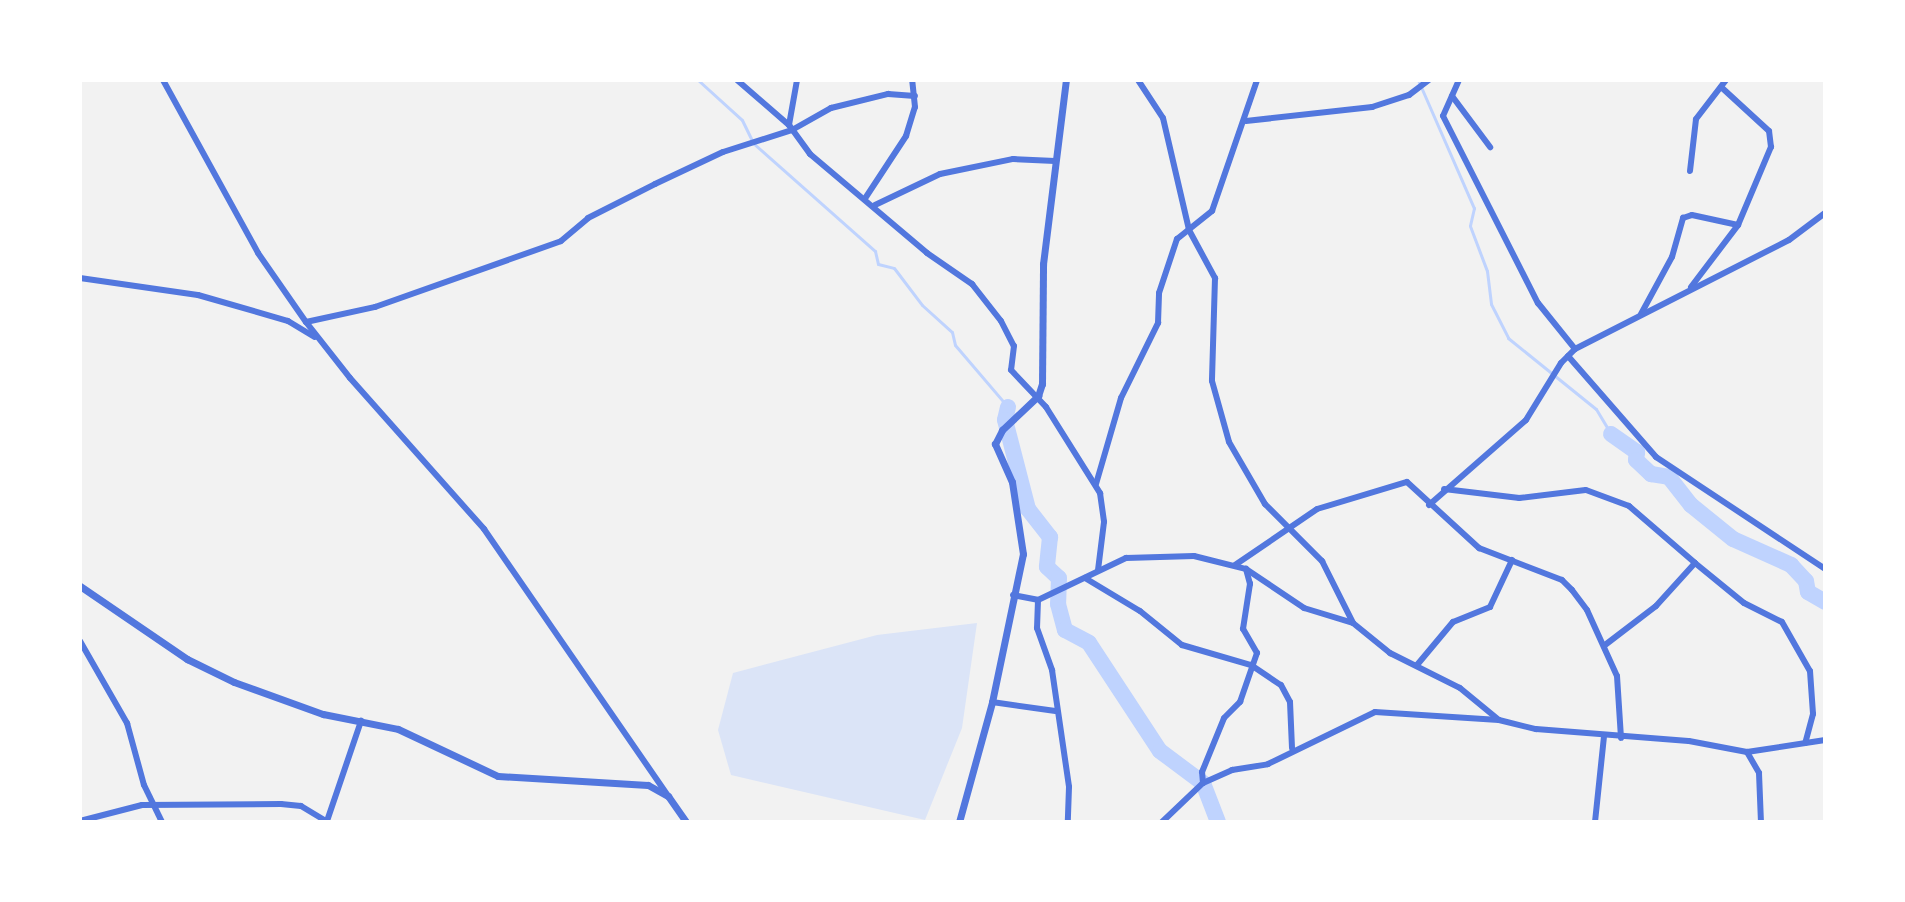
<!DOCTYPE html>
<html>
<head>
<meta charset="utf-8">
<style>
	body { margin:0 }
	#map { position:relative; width:1905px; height:902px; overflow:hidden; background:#f2f2f2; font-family:"Roboto Condensed",sans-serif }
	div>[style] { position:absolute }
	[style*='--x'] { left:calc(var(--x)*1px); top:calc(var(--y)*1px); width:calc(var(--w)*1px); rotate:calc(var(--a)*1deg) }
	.green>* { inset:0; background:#dbe4f7 }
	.stream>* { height:3px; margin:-1.5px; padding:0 1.5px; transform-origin:1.5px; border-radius:1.5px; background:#bfd3fe }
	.river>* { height:16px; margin:-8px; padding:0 8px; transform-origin:8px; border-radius:8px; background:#bfd3fe }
	.minor>* { height:6px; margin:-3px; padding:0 3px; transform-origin:3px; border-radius:3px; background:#5277de }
	.tertiary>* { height:7px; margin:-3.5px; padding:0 3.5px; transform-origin:3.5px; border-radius:3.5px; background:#5277de }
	span { translate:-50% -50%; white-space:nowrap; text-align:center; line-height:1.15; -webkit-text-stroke:8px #fff; paint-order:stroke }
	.frame { position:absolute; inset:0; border:82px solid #fff; pointer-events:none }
</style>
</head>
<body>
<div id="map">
	<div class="green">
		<div style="clip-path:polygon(977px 623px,962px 728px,925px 820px,731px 775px,718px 730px,733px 673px,877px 635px)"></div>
	</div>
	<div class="stream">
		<div style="--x:698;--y:80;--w:59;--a:42.3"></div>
		<div style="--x:742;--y:120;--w:25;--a:64"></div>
		<div style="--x:753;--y:143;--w:163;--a:41.5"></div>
		<div style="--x:875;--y:251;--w:13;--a:77"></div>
		<div style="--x:878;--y:264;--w:16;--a:14"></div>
		<div style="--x:894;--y:268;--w:46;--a:52.9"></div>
		<div style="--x:922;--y:305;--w:40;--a:42"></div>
		<div style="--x:952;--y:332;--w:13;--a:77"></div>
		<div style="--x:955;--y:345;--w:82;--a:49.5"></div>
		<div style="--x:1418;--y:80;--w:140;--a:66.4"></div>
		<div style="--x:1474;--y:208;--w:18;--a:103"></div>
		<div style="--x:1470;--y:226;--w:48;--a:69.3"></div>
		<div style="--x:1487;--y:271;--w:33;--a:83"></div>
		<div style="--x:1491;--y:304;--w:38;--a:63"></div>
		<div style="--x:1508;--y:338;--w:113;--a:38.9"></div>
		<div style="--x:1596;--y:409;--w:29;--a:59"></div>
	</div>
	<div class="river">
		<div style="--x:1008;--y:407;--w:13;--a:103"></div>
		<div style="--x:1005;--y:420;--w:92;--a:75.5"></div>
		<div style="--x:1028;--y:509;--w:36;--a:52"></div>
		<div style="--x:1050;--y:537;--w:30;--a:96"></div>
		<div style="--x:1047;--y:567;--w:16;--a:43"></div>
		<div style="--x:1059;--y:578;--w:26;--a:92"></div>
		<div style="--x:1058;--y:604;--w:27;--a:75"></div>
		<div style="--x:1065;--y:630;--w:27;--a:28"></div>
		<div style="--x:1089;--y:643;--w:129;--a:56.7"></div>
		<div style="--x:1160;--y:751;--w:54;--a:36.7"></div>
		<div style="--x:1203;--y:783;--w:42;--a:69"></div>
		<div style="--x:1611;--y:434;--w:32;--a:35"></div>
		<div style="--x:1637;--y:452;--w:8;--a:97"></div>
		<div style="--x:1636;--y:460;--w:21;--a:43"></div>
		<div style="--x:1651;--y:474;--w:18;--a:9"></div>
		<div style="--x:1669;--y:477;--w:36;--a:52"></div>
		<div style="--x:1691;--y:505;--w:54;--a:39"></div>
		<div style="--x:1733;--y:539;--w:64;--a:24.1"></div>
		<div style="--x:1791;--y:565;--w:22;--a:47"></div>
		<div style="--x:1806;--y:581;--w:11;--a:80"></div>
		<div style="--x:1808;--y:592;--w:20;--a:30"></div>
	</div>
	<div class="minor">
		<div style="--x:163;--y:80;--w:197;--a:61.2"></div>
		<div style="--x:258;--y:253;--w:84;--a:55.2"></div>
		<div style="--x:306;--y:322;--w:71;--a:51.8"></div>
		<div style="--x:350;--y:378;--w:202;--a:48.4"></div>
		<div style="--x:484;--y:529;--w:324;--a:55.4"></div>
		<div style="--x:737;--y:80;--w:69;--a:40.9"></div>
		<div style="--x:789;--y:125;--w:36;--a:54"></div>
		<div style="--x:810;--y:154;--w:153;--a:40.2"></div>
		<div style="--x:927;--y:253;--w:55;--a:34.6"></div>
		<div style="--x:972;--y:284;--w:47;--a:51.9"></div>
		<div style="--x:1001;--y:321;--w:28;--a:63"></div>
		<div style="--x:1014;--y:346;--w:24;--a:97"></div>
		<div style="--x:1011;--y:370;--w:51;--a:46.6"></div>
		<div style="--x:1046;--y:407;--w:102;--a:57.9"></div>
		<div style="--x:1100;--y:493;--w:29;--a:82"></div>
		<div style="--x:1104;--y:522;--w:48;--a:97.1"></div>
		<div style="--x:1138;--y:80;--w:45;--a:56.7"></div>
		<div style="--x:1163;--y:118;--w:115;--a:76.9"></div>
		<div style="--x:1189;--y:230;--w:55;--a:61.6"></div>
		<div style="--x:1215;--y:278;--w:103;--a:91.7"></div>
		<div style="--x:1212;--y:381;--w:63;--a:74.4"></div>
		<div style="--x:1229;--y:442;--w:72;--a:59.9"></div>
		<div style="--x:1265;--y:504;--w:81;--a:45"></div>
		<div style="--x:1322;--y:561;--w:69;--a:63.4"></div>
		<div style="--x:1459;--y:80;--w:39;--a:114"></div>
		<div style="--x:1443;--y:116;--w:210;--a:63.1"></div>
		<div style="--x:1538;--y:303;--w:59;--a:51.2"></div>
		<div style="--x:1452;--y:96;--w:64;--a:53.3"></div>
		<div style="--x:1246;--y:121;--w:127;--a:-6.3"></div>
		<div style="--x:1372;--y:107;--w:39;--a:-18"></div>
		<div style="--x:1409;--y:95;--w:25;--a:-37"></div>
		<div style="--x:789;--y:125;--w:46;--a:-79.9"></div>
		<div style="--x:1690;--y:171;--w:52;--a:-83.4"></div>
		<div style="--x:1696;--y:119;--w:49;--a:-52.4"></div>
		<div style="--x:866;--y:197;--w:73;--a:-56.7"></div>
		<div style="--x:906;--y:136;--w:30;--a:-73"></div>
		<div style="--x:915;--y:107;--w:27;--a:-96"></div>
		<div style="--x:875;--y:205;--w:72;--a:-25.5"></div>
		<div style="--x:940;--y:174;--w:75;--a:-11.6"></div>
		<div style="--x:1013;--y:159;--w:42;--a:2.7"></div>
		<div style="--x:80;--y:278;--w:119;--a:8.2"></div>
		<div style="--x:198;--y:295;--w:94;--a:16.1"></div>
		<div style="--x:288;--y:321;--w:31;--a:31"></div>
		<div style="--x:1691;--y:287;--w:78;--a:-52.8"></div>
		<div style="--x:1738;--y:225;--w:85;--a:-67.1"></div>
		<div style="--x:1771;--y:147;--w:16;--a:-97"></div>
		<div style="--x:1769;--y:131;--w:65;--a:-137.5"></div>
		<div style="--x:1641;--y:314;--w:65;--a:-61.5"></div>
		<div style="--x:1672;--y:257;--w:41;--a:-74.2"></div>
		<div style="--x:1683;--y:218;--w:9;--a:-18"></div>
		<div style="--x:1692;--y:215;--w:47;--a:12.3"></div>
		<div style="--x:306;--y:322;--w:71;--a:-12.3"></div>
		<div style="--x:375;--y:307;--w:197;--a:-19.5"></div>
		<div style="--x:561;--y:241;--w:35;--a:-40"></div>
		<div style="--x:588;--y:218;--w:75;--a:-26.9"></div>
		<div style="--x:655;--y:184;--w:75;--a:-25.2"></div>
		<div style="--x:723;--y:152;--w:72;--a:-17.7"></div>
		<div style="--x:792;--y:130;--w:45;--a:-29.4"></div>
		<div style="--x:831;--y:108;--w:59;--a:-13.8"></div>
		<div style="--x:888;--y:94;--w:27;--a:4"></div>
		<div style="--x:1568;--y:356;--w:134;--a:48.9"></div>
		<div style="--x:1656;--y:457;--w:203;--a:33.5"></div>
		<div style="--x:1096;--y:484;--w:90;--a:-73.8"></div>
		<div style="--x:1121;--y:398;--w:84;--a:-63.7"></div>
		<div style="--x:1158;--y:323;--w:30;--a:-88"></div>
		<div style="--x:1159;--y:293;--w:57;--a:-71.6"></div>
		<div style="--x:1177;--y:239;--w:45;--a:-38.7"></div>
		<div style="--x:1212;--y:211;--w:139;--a:-71"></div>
		<div style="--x:1444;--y:489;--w:76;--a:6.8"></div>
		<div style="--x:1519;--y:498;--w:67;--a:-6.8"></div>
		<div style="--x:1586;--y:490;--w:46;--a:20.4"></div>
		<div style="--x:1629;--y:506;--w:87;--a:40.8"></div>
		<div style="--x:1429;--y:505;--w:129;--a:-41.2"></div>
		<div style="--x:1526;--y:420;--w:67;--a:-58.4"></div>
		<div style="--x:1561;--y:363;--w:20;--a:-45"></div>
		<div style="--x:1575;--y:349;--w:240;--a:-27"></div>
		<div style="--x:1789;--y:240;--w:45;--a:-36.9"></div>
		<div style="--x:1235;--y:565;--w:99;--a:-34.3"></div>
		<div style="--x:1317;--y:509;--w:94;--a:-16.7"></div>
		<div style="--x:1407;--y:482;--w:98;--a:42.5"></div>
		<div style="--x:1479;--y:548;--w:89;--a:21.1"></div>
		<div style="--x:1562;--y:580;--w:14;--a:45"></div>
		<div style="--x:1572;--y:590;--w:25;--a:53"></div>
		<div style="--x:1587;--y:610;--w:72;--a:65.6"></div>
		<div style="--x:1617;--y:676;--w:62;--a:86.3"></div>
		<div style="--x:1085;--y:578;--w:64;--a:31"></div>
		<div style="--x:1140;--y:611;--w:54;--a:39"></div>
		<div style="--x:1182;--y:645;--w:72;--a:16.2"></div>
		<div style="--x:1251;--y:665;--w:36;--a:34"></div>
		<div style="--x:1281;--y:685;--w:19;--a:62"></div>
		<div style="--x:1290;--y:702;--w:46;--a:87.5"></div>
		<div style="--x:1013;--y:595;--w:25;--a:11"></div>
		<div style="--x:1038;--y:600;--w:98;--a:-25.5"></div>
		<div style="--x:1126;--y:558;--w:68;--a:-1.7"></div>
		<div style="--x:1194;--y:556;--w:54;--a:14"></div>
		<div style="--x:1246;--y:569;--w:70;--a:33.9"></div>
		<div style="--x:1304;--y:608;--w:51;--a:17"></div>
		<div style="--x:1353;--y:623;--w:48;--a:39"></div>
		<div style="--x:1390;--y:653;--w:78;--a:26.6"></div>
		<div style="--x:1460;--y:688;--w:50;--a:39.4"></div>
		<div style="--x:1499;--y:720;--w:38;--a:14"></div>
		<div style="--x:1536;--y:729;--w:153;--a:4.5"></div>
		<div style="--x:1689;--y:741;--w:59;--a:10.7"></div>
		<div style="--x:1747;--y:752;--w:79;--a:-8.7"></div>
		<div style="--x:1038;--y:600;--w:28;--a:92"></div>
		<div style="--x:1037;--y:628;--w:45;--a:70.3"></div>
		<div style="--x:1052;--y:670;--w:118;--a:81.7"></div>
		<div style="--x:1069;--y:787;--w:35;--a:92"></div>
		<div style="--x:80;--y:641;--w:95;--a:60.2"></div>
		<div style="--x:127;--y:723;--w:64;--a:74.7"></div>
		<div style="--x:144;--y:785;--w:41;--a:64.1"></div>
		<div style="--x:1605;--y:645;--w:64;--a:-37.4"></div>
		<div style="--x:1656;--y:606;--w:58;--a:-47.8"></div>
		<div style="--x:1695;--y:563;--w:63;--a:39.2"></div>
		<div style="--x:1744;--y:603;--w:42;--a:26.6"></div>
		<div style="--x:1782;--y:622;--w:56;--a:60.3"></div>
		<div style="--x:1810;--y:671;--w:43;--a:86"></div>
		<div style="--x:1813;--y:714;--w:30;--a:105"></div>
		<div style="--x:1417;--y:665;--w:56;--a:-50.1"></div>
		<div style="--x:1453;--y:622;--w:40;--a:-22"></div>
		<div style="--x:1490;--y:607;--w:52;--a:-64.9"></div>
		<div style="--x:992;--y:702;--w:64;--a:8.1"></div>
		<div style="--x:1747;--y:752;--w:24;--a:60"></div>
		<div style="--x:1759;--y:773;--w:49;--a:87.7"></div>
		<div style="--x:1203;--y:783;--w:11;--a:-95"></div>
		<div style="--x:1202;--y:772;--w:58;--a:-67.8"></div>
		<div style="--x:1224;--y:718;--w:23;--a:-45"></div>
		<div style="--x:1240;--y:702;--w:52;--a:-70.9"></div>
		<div style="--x:1257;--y:653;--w:28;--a:-120"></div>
		<div style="--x:1243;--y:629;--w:46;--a:-81.2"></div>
		<div style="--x:1250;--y:584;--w:16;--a:-105"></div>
		<div style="--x:80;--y:821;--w:64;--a:-14.5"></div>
		<div style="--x:142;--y:805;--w:139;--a:-0.4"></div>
		<div style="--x:281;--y:804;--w:20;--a:6"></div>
		<div style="--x:301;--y:806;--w:31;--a:31"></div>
		<div style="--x:327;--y:821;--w:106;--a:-71.2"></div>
		<div style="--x:1162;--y:822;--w:57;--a:-43.6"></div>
		<div style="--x:1203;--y:783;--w:32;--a:-24"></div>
		<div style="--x:1232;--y:770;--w:36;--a:-9"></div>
		<div style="--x:1268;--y:764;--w:119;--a:-25.9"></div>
		<div style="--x:1375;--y:712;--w:124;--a:3.7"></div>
		<div style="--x:1595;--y:822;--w:85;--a:-84"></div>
	</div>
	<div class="tertiary">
		<div style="--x:80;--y:586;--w:130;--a:34.3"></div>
		<div style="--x:187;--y:659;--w:52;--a:26.1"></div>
		<div style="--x:234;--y:682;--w:95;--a:19.8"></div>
		<div style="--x:323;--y:714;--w:76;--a:11.3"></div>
		<div style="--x:398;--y:729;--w:110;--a:25.2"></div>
		<div style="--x:498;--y:776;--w:150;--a:3.4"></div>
		<div style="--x:648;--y:785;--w:23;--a:29"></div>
		<div style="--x:668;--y:796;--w:32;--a:55"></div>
		<div style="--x:959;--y:822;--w:124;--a:-74.6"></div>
		<div style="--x:992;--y:702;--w:151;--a:-78.2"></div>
		<div style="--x:1023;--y:554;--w:73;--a:-98.7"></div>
		<div style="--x:1012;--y:482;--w:42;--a:-114.1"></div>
		<div style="--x:995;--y:444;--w:16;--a:-63"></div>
		<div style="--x:1002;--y:430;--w:50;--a:-43.4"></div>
		<div style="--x:1038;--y:396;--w:13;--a:-72"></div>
		<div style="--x:1042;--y:384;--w:120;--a:-89.5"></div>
		<div style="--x:1043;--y:264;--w:185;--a:-82.9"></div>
	</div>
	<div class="frame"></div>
</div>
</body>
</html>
